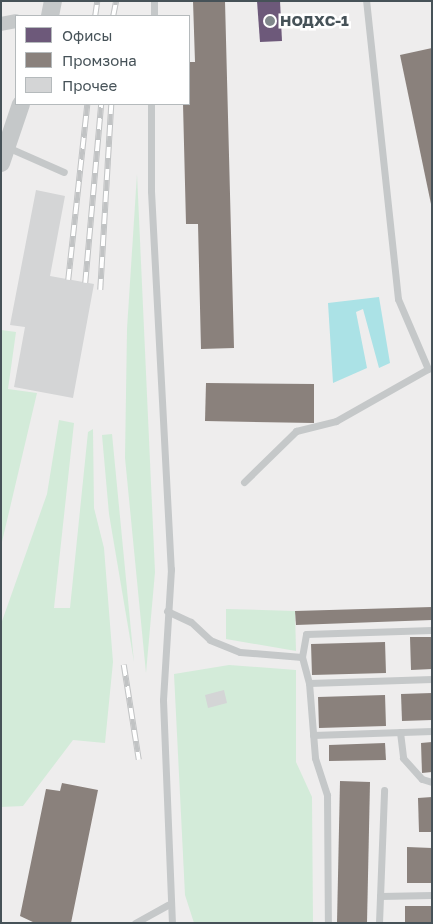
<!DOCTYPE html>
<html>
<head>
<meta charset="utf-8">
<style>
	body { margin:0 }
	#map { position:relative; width:433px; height:924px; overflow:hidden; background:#eeeded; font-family:"Golos Text",sans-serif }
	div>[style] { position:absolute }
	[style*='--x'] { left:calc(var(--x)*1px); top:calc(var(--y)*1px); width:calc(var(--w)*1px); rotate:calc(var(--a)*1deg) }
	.green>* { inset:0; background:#d3ebd9 }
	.water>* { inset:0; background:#abe2e6 }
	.offices>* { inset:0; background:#6d597a }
	.industry>* { inset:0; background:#8a817c }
	.building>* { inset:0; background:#d4d5d6 }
	.service>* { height:7px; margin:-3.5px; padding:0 3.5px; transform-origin:3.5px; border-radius:3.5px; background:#c5c8c9 }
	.minor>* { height:14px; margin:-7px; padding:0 7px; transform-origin:7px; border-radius:7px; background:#c5c8c9 }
	.tertiary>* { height:18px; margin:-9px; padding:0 9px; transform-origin:9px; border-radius:9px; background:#c5c8c9 }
	.rail>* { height:5.5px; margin-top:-2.75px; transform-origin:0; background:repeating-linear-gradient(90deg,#fff 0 11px,#c1c3c4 0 22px); box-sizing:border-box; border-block:1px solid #c1c3c4 }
	.dots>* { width:14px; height:14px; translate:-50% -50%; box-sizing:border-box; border:2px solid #fff; border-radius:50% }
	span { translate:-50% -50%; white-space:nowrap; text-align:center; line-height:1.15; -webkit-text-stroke:5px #fff; paint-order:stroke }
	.poi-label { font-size:15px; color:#465258; font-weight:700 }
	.left { translate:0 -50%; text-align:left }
	.frame { position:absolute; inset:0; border:2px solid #465258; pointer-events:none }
	.legend { position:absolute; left:15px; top:15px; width:175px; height:90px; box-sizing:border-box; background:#fff; border:1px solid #b5babc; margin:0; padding:6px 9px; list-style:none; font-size:15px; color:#465258 }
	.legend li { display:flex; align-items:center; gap:10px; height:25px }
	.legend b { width:25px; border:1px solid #b5babc }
</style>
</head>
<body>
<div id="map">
	<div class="green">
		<div style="clip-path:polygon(137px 174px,155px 572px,146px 673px,125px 458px,127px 329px)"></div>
		<div style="clip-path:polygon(1px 330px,16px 332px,8px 389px,37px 393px,1px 546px)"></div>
		<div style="clip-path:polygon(59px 420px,74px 423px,54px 608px,70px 608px,88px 432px,93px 429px,94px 508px,104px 548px,113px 662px,105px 743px,73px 740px,23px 806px,1px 807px,1px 624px,47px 494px)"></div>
		<div style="clip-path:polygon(112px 434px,134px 662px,109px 514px,102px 435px)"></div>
		<div style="clip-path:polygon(226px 609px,295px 611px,296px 651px,226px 639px)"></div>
		<div style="clip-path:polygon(229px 665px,296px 670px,296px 762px,312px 797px,313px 923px,194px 923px,185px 895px,174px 674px)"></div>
	</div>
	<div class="water">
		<div style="clip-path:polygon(379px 297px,390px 363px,379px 368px,363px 309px,356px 312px,367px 368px,333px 383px,328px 303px)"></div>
	</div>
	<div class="offices">
		<div style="clip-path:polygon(257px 1px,280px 1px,282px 41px,260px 42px)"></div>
	</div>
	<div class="industry">
		<div style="clip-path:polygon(193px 1px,225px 1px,234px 348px,201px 349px,198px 224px,186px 224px,183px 104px,189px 104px,189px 62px,195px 62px)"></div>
		<div style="clip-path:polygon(432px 48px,432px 204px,431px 204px,400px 55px)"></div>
		<div style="clip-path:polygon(206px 383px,314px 384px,314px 423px,205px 421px)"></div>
		<div style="clip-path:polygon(432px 607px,432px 620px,296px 625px,295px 611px)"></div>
		<div style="clip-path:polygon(410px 637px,432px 637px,432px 669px,411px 670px)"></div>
		<div style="clip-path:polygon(385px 642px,386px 673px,312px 675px,311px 644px)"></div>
		<div style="clip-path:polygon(432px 693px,432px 720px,402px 721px,401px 694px)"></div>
		<div style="clip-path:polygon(385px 695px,386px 726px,319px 728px,318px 697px)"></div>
		<div style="clip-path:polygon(432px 742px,432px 772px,422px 773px,421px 743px)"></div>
		<div style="clip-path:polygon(385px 743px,386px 760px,329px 761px,329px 745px)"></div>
		<div style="clip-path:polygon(340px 781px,370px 782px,367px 923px,337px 923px)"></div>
		<div style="clip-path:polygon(62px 783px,98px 790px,71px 923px,35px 923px,20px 916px,46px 789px,60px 791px)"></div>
		<div style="clip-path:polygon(432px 797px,432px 832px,419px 832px,418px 798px)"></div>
		<div style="clip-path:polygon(407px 847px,432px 848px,432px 883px,407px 883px)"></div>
		<div style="clip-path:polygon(405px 906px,432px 906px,432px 923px,405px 923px)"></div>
	</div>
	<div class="building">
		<div style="clip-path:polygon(36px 190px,65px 196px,50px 276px,94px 284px,73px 398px,14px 387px,25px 327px,10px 325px)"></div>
		<div style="clip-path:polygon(224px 690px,227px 703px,208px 708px,205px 695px)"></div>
	</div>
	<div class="service">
		<div style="--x:154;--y:16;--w:15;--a:-90"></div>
		<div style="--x:151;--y:104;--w:87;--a:90"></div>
		<div style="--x:151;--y:191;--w:379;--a:87"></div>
		<div style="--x:171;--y:569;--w:131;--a:93.5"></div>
		<div style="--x:163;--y:700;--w:223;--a:87.7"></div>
		<div style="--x:7;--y:147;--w:62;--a:23.7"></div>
		<div style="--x:244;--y:482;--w:73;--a:-44.4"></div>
		<div style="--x:296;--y:431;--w:41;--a:-14"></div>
		<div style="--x:336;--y:421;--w:106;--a:-29.5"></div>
		<div style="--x:428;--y:369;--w:76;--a:-113.2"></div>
		<div style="--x:398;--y:299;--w:300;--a:-96.1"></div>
		<div style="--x:167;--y:611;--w:26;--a:25"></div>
		<div style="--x:191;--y:622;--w:26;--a:43"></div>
		<div style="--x:210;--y:640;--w:32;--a:22"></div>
		<div style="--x:240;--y:652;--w:62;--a:4.6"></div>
		<div style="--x:302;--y:657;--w:27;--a:75"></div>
		<div style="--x:309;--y:683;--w:75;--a:85.4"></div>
		<div style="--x:315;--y:758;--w:39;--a:72"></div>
		<div style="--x:327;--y:795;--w:128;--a:89.6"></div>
		<div style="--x:302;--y:657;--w:23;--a:-80"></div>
		<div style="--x:306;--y:634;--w:126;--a:-1.8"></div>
		<div style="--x:309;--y:683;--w:123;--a:-1.9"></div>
		<div style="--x:400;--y:732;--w:26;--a:83"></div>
		<div style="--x:403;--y:758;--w:28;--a:48"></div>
		<div style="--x:422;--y:779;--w:10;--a:17"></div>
		<div style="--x:313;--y:735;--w:119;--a:-1.9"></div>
		<div style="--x:380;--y:896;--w:52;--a:-1.1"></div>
		<div style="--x:135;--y:923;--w:38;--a:-29"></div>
		<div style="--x:379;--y:923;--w:133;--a:-87.8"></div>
	</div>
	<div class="minor">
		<div style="--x:1;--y:24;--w:15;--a:-11"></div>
	</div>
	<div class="tertiary">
		<div style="--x:50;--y:16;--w:15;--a:-79"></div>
		<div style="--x:1;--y:163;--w:62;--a:-71.3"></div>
	</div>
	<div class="rail">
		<div style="--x:95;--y:16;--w:15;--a:-82"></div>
		<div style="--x:113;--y:16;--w:15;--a:-79"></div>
		<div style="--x:68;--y:280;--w:177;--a:-83.8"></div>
		<div style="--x:85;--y:283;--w:180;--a:-84.9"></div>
		<div style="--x:100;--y:290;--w:186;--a:-86.6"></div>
		<div style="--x:124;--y:665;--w:96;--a:81"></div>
	</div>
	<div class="dots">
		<div style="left:270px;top:21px;background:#81888c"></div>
	</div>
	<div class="poi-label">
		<span class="left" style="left:280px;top:21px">НОДХС-1</span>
	</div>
	<div class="frame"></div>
	<ul class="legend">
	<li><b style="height:14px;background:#6d597a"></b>Офисы</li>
	<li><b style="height:14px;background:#8a817c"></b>Промзона</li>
	<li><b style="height:14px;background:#d4d5d6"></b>Прочее</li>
	</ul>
</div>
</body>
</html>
